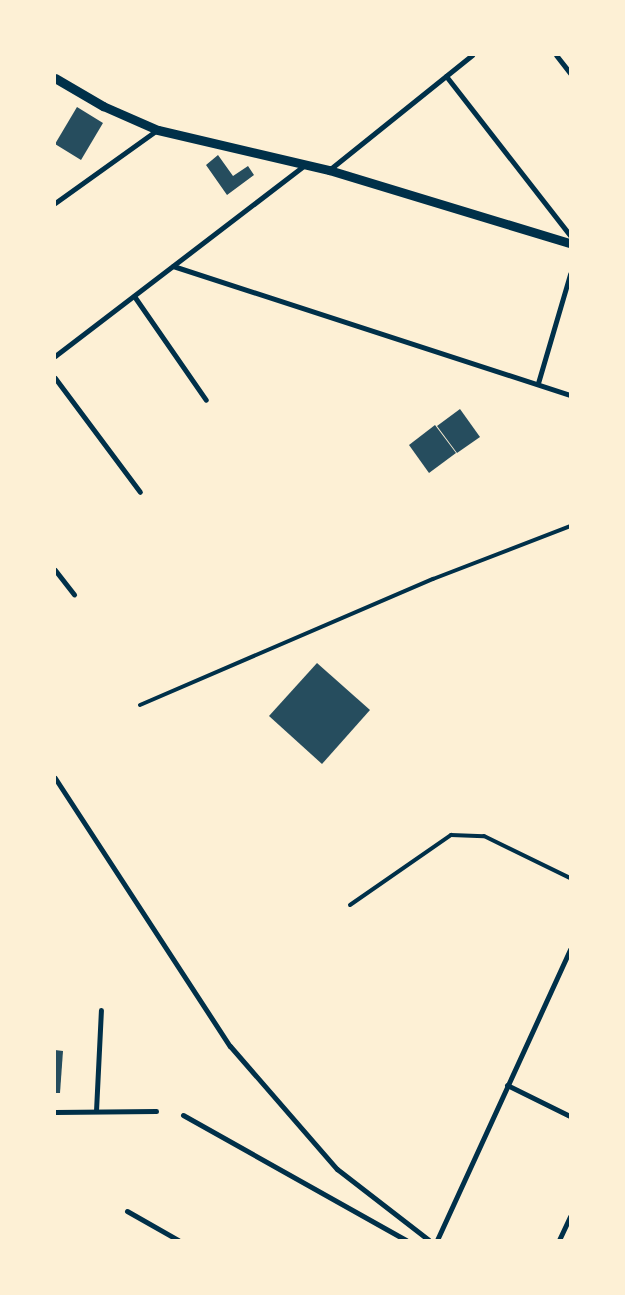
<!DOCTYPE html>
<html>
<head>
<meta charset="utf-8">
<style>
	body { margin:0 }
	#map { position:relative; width:625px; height:1295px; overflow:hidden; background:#fdf0d5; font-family:"IBM Plex Sans",sans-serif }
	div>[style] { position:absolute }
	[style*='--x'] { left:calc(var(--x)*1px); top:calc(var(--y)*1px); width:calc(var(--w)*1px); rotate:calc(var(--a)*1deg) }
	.building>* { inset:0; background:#264d5e }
	.service>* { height:4px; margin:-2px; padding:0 2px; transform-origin:2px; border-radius:2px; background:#003049 }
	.minor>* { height:5px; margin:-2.5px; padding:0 2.5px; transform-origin:2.5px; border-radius:2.5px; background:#003049 }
	.tertiary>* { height:9px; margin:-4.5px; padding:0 4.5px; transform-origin:4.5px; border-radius:4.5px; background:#003049 }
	span { translate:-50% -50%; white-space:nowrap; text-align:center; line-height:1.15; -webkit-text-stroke:4px #fdf0d5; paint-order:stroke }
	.frame { position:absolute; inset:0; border:56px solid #fdf0d5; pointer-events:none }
</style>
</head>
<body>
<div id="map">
	<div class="building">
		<div style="clip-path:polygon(77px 107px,103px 123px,81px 160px,55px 144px)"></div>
		<div style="clip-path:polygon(218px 155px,233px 176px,248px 166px,254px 175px,227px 195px,206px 165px)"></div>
		<div style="clip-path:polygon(460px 409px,480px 437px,457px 453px,437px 426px)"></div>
		<div style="clip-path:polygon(435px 425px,456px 453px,429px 473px,409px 445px)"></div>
		<div style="clip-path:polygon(317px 663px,370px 710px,322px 764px,269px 716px)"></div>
		<div style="clip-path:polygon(55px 1050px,63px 1051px,60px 1093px,55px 1093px)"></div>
	</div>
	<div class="service">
		<div style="--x:140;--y:705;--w:319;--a:-23.3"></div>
		<div style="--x:433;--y:579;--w:147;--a:-21.1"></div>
		<div style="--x:350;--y:905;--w:123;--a:-34.7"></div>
		<div style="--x:451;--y:835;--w:33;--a:2"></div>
		<div style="--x:484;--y:836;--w:96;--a:26"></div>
	</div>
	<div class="minor">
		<div style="--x:556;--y:55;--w:23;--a:52"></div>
		<div style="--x:446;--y:76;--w:202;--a:52.1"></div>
		<div style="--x:329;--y:170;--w:184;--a:-38.8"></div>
		<div style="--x:55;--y:203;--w:125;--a:-35.6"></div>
		<div style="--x:173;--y:266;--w:417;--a:18"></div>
		<div style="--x:134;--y:296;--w:126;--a:55.3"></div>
		<div style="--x:55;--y:356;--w:316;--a:-37.4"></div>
		<div style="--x:55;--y:378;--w:142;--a:53.3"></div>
		<div style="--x:538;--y:383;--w:114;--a:-73.6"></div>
		<div style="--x:55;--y:570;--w:31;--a:52"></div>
		<div style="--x:55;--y:778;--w:320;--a:56.9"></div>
		<div style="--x:230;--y:1046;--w:163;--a:49"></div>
		<div style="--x:337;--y:1169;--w:116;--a:37.7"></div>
		<div style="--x:507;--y:1085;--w:70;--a:26.2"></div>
		<div style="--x:96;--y:1111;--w:101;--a:-87.2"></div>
		<div style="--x:55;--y:1112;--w:101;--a:-0.6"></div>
		<div style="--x:183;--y:1115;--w:256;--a:29.3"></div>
		<div style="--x:127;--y:1211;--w:59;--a:29.6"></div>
		<div style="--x:437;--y:1240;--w:320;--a:-65.4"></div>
		<div style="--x:559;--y:1240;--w:26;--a:-65"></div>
	</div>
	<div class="tertiary">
		<div style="--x:55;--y:78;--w:56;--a:30.3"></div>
		<div style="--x:103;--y:106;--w:60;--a:23.6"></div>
		<div style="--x:158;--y:130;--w:176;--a:13.2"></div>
		<div style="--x:329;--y:170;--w:252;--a:16.9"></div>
	</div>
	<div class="frame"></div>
</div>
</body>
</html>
